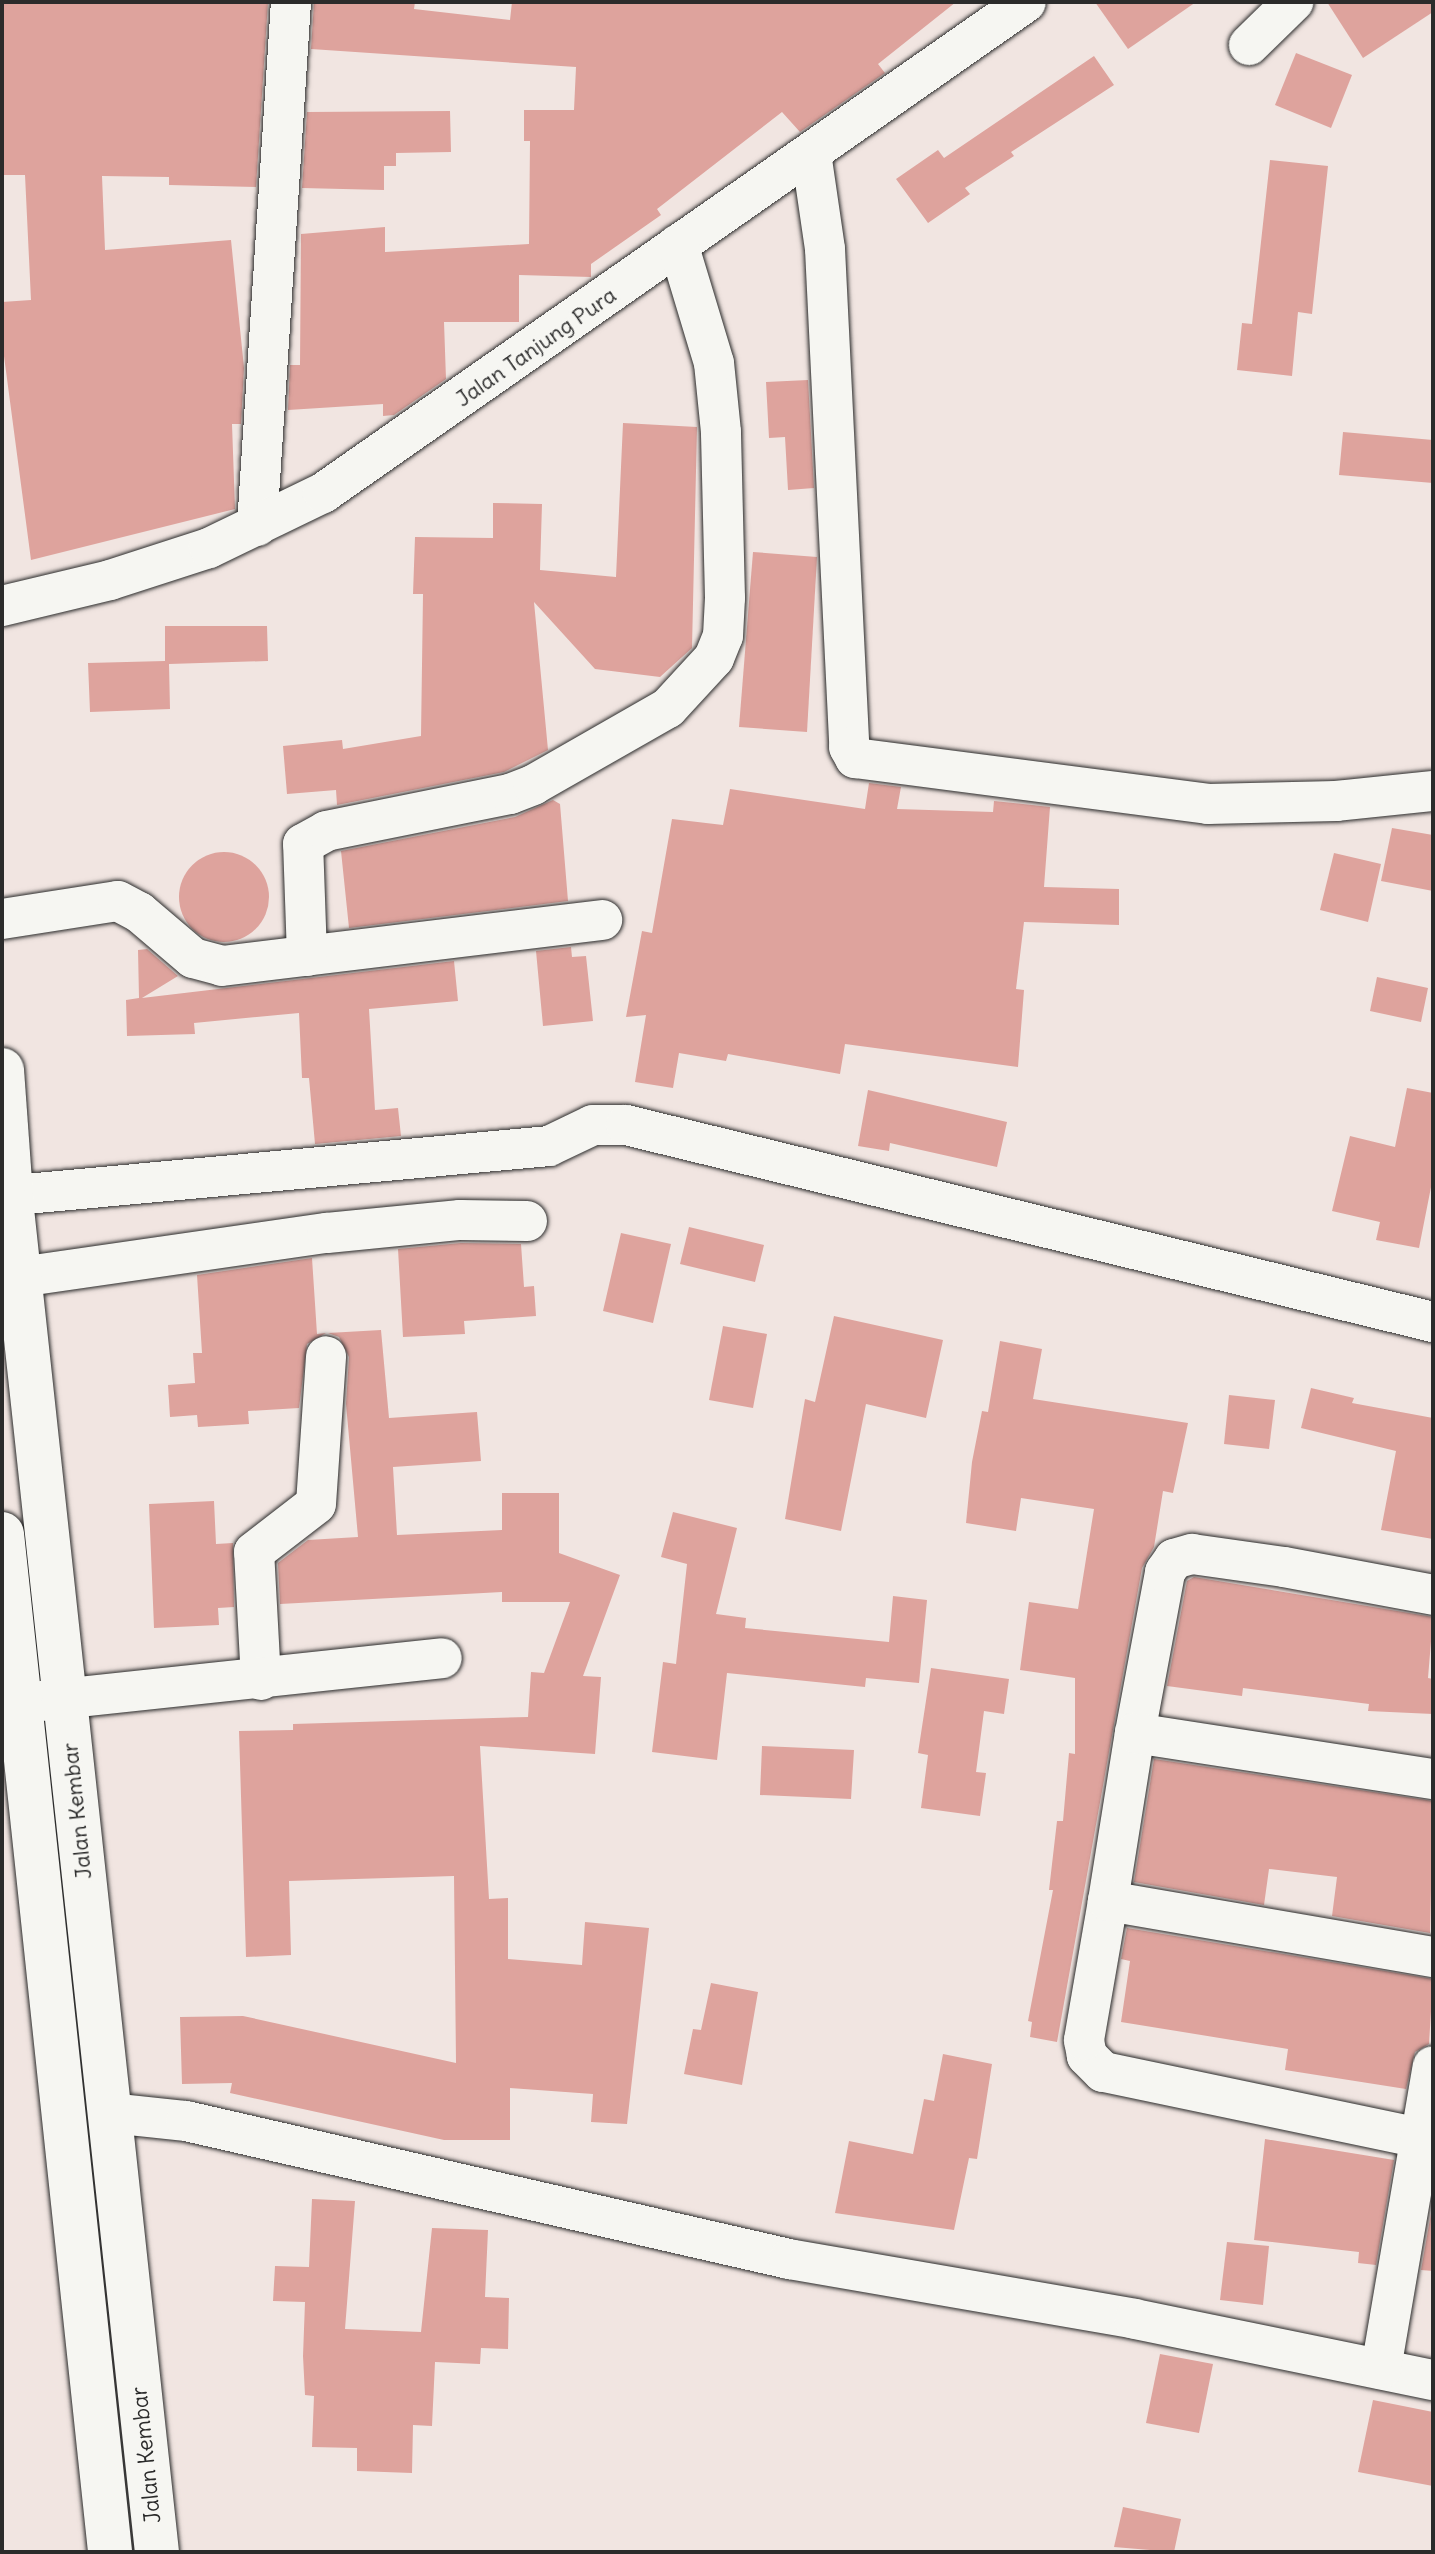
<!DOCTYPE html>
<html>
<head>
<meta charset="utf-8">
<style>
	body { margin:0 }
	#map { position:relative; width:1435px; height:2554px; overflow:hidden; background:#f1e5e1; font-family:Delius,sans-serif }
	div>[style] { position:absolute }
	[style*='--x'] { left:calc(var(--x)*1px); top:calc(var(--y)*1px); width:calc(var(--w)*1px); rotate:calc(var(--a)*1deg) }
	.building>* { inset:0; background:#dea39d }
	.round { border-radius:50% }
	.roads { filter:drop-shadow(0 0 2px #2b2b2b) drop-shadow(0 0 2px #2b2b2b) }
	.minor>* { height:40px; margin:-20px; padding:0 20px; transform-origin:20px; border-radius:20px; background:#f6f6f2 }
	.major>* { height:44px; margin:-22px; padding:0 22px; transform-origin:22px; border-radius:22px; background:#f6f6f2 }
	span { translate:-50% -50%; white-space:nowrap; text-align:center; line-height:1.15; -webkit-text-stroke:6px #f6f6f2; paint-order:stroke }
	.street-label { font-size:22px; color:#2b2b2b }
	.frame { position:absolute; inset:0; border:4px solid #2b2b2b; pointer-events:none }
</style>
</head>
<body>
<div id="map">
	<div class="building">
		<div style="clip-path:polygon(2px 2px,268px 2px,256px 187px,169px 185px,169px 177px,102px 176px,105px 250px,231px 240px,244px 368px,241px 424px,232px 424px,235px 509px,31px 560px,2px 341px,2px 302px,31px 300px,25px 175px,2px 175px)"></div>
		<div style="clip-path:polygon(314px 2px,415px 2px,414px 9px,510px 20px,512px 2px,956px 2px,878px 64px,885px 73px,800px 132px,782px 112px,657px 209px,661px 215px,591px 264px,591px 277px,519px 275px,519px 322px,444px 322px,446px 379px,394px 415px,383px 416px,383px 404px,288px 410px,290px 365px,300px 365px,301px 234px,385px 227px,385px 252px,529px 244px,530px 141px,524px 141px,524px 110px,574px 110px,576px 67px,311px 49px)"></div>
		<div style="clip-path:polygon(1095px 2px,1196px 2px,1128px 49px)"></div>
		<div style="clip-path:polygon(1327px 2px,1433px 2px,1433px 12px,1363px 58px)"></div>
		<div style="clip-path:polygon(1296px 53px,1352px 75px,1331px 128px,1275px 105px)"></div>
		<div style="clip-path:polygon(1094px 56px,1114px 85px,1011px 152px,1014px 156px,965px 188px,970px 194px,928px 223px,896px 179px,938px 150px,944px 158px)"></div>
		<div style="clip-path:polygon(450px 111px,451px 152px,396px 153px,396px 166px,384px 166px,384px 190px,302px 188px,307px 112px)"></div>
		<div style="clip-path:polygon(1270px 160px,1328px 166px,1312px 314px,1298px 312px,1292px 376px,1237px 370px,1242px 323px,1252px 324px)"></div>
		<div style="clip-path:polygon(808px 380px,814px 488px,788px 490px,785px 437px,769px 438px,766px 382px)"></div>
		<div style="clip-path:polygon(623px 423px,697px 427px,692px 648px,660px 677px,595px 669px,534px 602px,548px 750px,504px 772px,337px 805px,336px 790px,287px 794px,283px 746px,342px 740px,343px 749px,421px 736px,423px 594px,413px 594px,415px 537px,493px 538px,493px 503px,542px 504px,540px 570px,616px 577px)"></div>
		<div style="clip-path:polygon(1343px 432px,1433px 440px,1433px 483px,1339px 475px)"></div>
		<div style="clip-path:polygon(753px 552px,817px 557px,807px 732px,739px 727px)"></div>
		<div style="clip-path:polygon(165px 626px,267px 626px,268px 661px,169px 664px,170px 709px,90px 712px,88px 663px,165px 661px)"></div>
		<div style="clip-path:polygon(869px 783px,901px 787px,897px 809px,993px 812px,994px 801px,1050px 807px,1044px 887px,1119px 889px,1119px 925px,1024px 922px,1016px 989px,1024px 990px,1018px 1067px,845px 1044px,840px 1074px,728px 1054px,726px 1061px,679px 1053px,673px 1088px,635px 1082px,646px 1015px,626px 1017px,642px 931px,652px 933px,672px 819px,723px 825px,730px 789px,865px 809px)"></div>
		<div style="clip-path:polygon(553px 800px,560px 804px,568px 901px,349px 928px,341px 851px,515px 817px)"></div>
		<div style="clip-path:polygon(1392px 828px,1433px 835px,1433px 891px,1381px 881px)"></div>
		<div class="round" style="left:179px;top:852px;width:90px;height:90px"></div>
		<div style="clip-path:polygon(1334px 853px,1381px 864px,1368px 922px,1320px 910px)"></div>
		<div style="clip-path:polygon(571px 947px,572px 957px,586px 956px,593px 1021px,543px 1026px,536px 951px)"></div>
		<div style="clip-path:polygon(147px 949px,178px 976px,142px 998px,454px 961px,458px 1001px,369px 1009px,375px 1110px,398px 1108px,401px 1136px,315px 1144px,309px 1078px,302px 1078px,299px 1013px,194px 1023px,195px 1034px,127px 1036px,126px 1000px,139px 998px,138px 950px)"></div>
		<div style="clip-path:polygon(1377px 977px,1428px 988px,1421px 1022px,1370px 1011px)"></div>
		<div style="clip-path:polygon(1407px 1088px,1433px 1093px,1433px 1177px,1419px 1248px,1376px 1240px,1380px 1222px,1332px 1211px,1350px 1136px,1395px 1147px)"></div>
		<div style="clip-path:polygon(868px 1090px,1007px 1122px,997px 1167px,890px 1143px,889px 1151px,858px 1146px)"></div>
		<div style="clip-path:polygon(689px 1227px,764px 1245px,755px 1282px,680px 1264px)"></div>
		<div style="clip-path:polygon(621px 1233px,671px 1244px,653px 1323px,603px 1311px)"></div>
		<div style="clip-path:polygon(461px 1243px,521px 1244px,524px 1287px,534px 1286px,536px 1316px,464px 1321px,465px 1334px,403px 1337px,398px 1249px)"></div>
		<div style="clip-path:polygon(312px 1258px,317px 1334px,326px 1333px,307px 1344px,299px 1408px,248px 1411px,249px 1424px,198px 1427px,197px 1415px,170px 1417px,168px 1385px,195px 1383px,193px 1353px,202px 1353px,197px 1275px)"></div>
		<div style="clip-path:polygon(834px 1316px,943px 1340px,926px 1418px,866px 1404px,841px 1531px,785px 1519px,805px 1399px,815px 1402px)"></div>
		<div style="clip-path:polygon(723px 1326px,767px 1334px,753px 1408px,709px 1400px)"></div>
		<div style="clip-path:polygon(381px 1330px,389px 1418px,477px 1412px,481px 1461px,393px 1467px,397px 1535px,502px 1530px,502px 1493px,559px 1493px,559px 1553px,620px 1575px,583px 1676px,601px 1677px,595px 1754px,480px 1746px,489px 1899px,508px 1898px,508px 1959px,582px 1965px,585px 1922px,649px 1928px,627px 2124px,591px 2122px,593px 2094px,510px 2088px,510px 2140px,444px 2140px,230px 2093px,232px 2083px,182px 2084px,180px 2017px,243px 2016px,456px 2063px,454px 1876px,289px 1881px,291px 1955px,246px 1957px,239px 1731px,293px 1730px,293px 1724px,528px 1717px,531px 1672px,544px 1673px,570px 1602px,502px 1602px,502px 1592px,280px 1604px,278px 1563px,308px 1540px,358px 1537px,346px 1404px,349px 1357px,339px 1337px,328px 1333px)"></div>
		<div style="clip-path:polygon(1000px 1341px,1042px 1349px,1033px 1399px,1188px 1423px,1173px 1493px,1163px 1491px,1154px 1547px,1142px 1568px,1057px 2042px,1030px 2037px,1032px 2022px,1028px 2021px,1053px 1890px,1049px 1890px,1057px 1821px,1063px 1821px,1069px 1753px,1075px 1754px,1075px 1678px,1020px 1670px,1029px 1602px,1078px 1609px,1094px 1509px,1021px 1498px,1016px 1531px,966px 1523px,972px 1462px,982px 1411px,988px 1412px)"></div>
		<div style="clip-path:polygon(1311px 1388px,1354px 1398px,1352px 1403px,1433px 1418px,1433px 1539px,1381px 1530px,1396px 1451px,1301px 1428px)"></div>
		<div style="clip-path:polygon(1229px 1395px,1275px 1400px,1269px 1449px,1224px 1444px)"></div>
		<div style="clip-path:polygon(214px 1501px,216px 1544px,233px 1543px,234px 1607px,218px 1608px,219px 1625px,154px 1628px,149px 1504px)"></div>
		<div style="clip-path:polygon(673px 1512px,737px 1528px,716px 1614px,746px 1618px,745px 1628px,889px 1642px,893px 1596px,927px 1600px,919px 1683px,866px 1678px,865px 1687px,727px 1673px,717px 1760px,652px 1752px,663px 1662px,676px 1664px,687px 1564px,661px 1557px)"></div>
		<div style="clip-path:polygon(1194px 1577px,1433px 1617px,1428px 1678px,1433px 1679px,1433px 1714px,1368px 1711px,1369px 1704px,1243px 1688px,1242px 1696px,1167px 1686px,1187px 1581px)"></div>
		<div style="clip-path:polygon(931px 1668px,1009px 1679px,1004px 1714px,984px 1711px,976px 1772px,986px 1773px,980px 1816px,921px 1808px,928px 1755px,918px 1753px)"></div>
		<div style="clip-path:polygon(762px 1746px,854px 1750px,851px 1799px,760px 1795px)"></div>
		<div style="clip-path:polygon(1154px 1759px,1433px 1801px,1430px 1933px,1332px 1916px,1337px 1877px,1269px 1869px,1264px 1905px,1134px 1882px)"></div>
		<div style="clip-path:polygon(1127px 1928px,1433px 1979px,1429px 2044px,1415px 2052px,1406px 2089px,1285px 2070px,1288px 2049px,1121px 2022px,1130px 1961px,1121px 1959px)"></div>
		<div style="clip-path:polygon(711px 1983px,758px 1992px,742px 2085px,684px 2074px,693px 2029px,701px 2030px)"></div>
		<div style="clip-path:polygon(943px 2054px,992px 2064px,977px 2159px,969px 2158px,954px 2230px,835px 2213px,849px 2141px,913px 2154px,924px 2099px,934px 2101px)"></div>
		<div style="clip-path:polygon(1265px 2139px,1394px 2160px,1376px 2265px,1358px 2263px,1359px 2252px,1254px 2240px)"></div>
		<div style="clip-path:polygon(312px 2199px,355px 2201px,345px 2329px,421px 2332px,432px 2228px,488px 2230px,485px 2297px,509px 2298px,508px 2349px,481px 2348px,480px 2364px,435px 2362px,432px 2426px,413px 2425px,412px 2473px,357px 2471px,357px 2448px,312px 2447px,314px 2396px,305px 2395px,303px 2356px,305px 2302px,273px 2301px,275px 2266px,309px 2267px)"></div>
		<div style="clip-path:polygon(1433px 2202px,1433px 2271px,1421px 2270px)"></div>
		<div style="clip-path:polygon(1227px 2242px,1269px 2246px,1263px 2305px,1220px 2300px)"></div>
		<div style="clip-path:polygon(1160px 2354px,1213px 2364px,1199px 2433px,1146px 2423px)"></div>
		<div style="clip-path:polygon(1373px 2400px,1433px 2412px,1433px 2486px,1358px 2472px)"></div>
		<div style="clip-path:polygon(1123px 2507px,1181px 2519px,1174px 2552px,1114px 2547px)"></div>
	</div>
	<div class="roads">
		<div class="minor">
			<div style="--x:1249;--y:45;--w:62;--a:-44.3"></div>
			<div style="--x:811;--y:153;--w:97;--a:81.7"></div>
			<div style="--x:825;--y:249;--w:499;--a:87.2"></div>
			<div style="--x:849;--y:747;--w:13;--a:61"></div>
			<div style="--x:855;--y:758;--w:356;--a:7.4"></div>
			<div style="--x:1208;--y:804;--w:128;--a:-1.3"></div>
			<div style="--x:1336;--y:801;--w:98;--a:-5.9"></div>
			<div style="--x:257;--y:526;--w:525;--a:-86.29"></div>
			<div style="--x:2;--y:606;--w:111;--a:-13.5"></div>
			<div style="--x:110;--y:580;--w:104;--a:-17.9"></div>
			<div style="--x:209;--y:548;--w:127;--a:-25.8"></div>
			<div style="--x:323;--y:493;--w:857;--a:-34.93"></div>
			<div style="--x:2;--y:919;--w:117;--a:-8.8"></div>
			<div style="--x:118;--y:901;--w:24;--a:28"></div>
			<div style="--x:139;--y:912;--w:71;--a:40.4"></div>
			<div style="--x:193;--y:958;--w:30;--a:15"></div>
			<div style="--x:222;--y:966;--w:383;--a:-6.9"></div>
			<div style="--x:307;--y:956;--w:112;--a:-92"></div>
			<div style="--x:303;--y:844;--w:26;--a:-29"></div>
			<div style="--x:326;--y:831;--w:188;--a:-11.4"></div>
			<div style="--x:510;--y:794;--w:25;--a:-21"></div>
			<div style="--x:533;--y:785;--w:155;--a:-29.7"></div>
			<div style="--x:668;--y:708;--w:68;--a:-47.4"></div>
			<div style="--x:714;--y:658;--w:24;--a:-68"></div>
			<div style="--x:723;--y:636;--w:38;--a:-87"></div>
			<div style="--x:725;--y:598;--w:166;--a:-91.4"></div>
			<div style="--x:721;--y:432;--w:69;--a:-95.8"></div>
			<div style="--x:714;--y:363;--w:124;--a:-106.8"></div>
			<div style="--x:15;--y:1195;--w:536;--a:-5.24"></div>
			<div style="--x:549;--y:1146;--w:49;--a:-25.5"></div>
			<div style="--x:593;--y:1125;--w:33;--a:0"></div>
			<div style="--x:626;--y:1125;--w:831;--a:13.72"></div>
			<div style="--x:20;--y:1277;--w:310;--a:-8.2"></div>
			<div style="--x:327;--y:1233;--w:134;--a:-5.6"></div>
			<div style="--x:460;--y:1220;--w:67;--a:0.9"></div>
			<div style="--x:261;--y:1680;--w:128;--a:-93.1"></div>
			<div style="--x:254;--y:1552;--w:78;--a:-37.7"></div>
			<div style="--x:316;--y:1504;--w:148;--a:-86.1"></div>
			<div style="--x:32;--y:1702;--w:412;--a:-6.1"></div>
			<div style="--x:1135;--y:1733;--w:164;--a:-79.4"></div>
			<div style="--x:1165;--y:1572;--w:16;--a:-55"></div>
			<div style="--x:1174;--y:1559;--w:19;--a:-16"></div>
			<div style="--x:1192;--y:1554;--w:93;--a:8"></div>
			<div style="--x:1284;--y:1567;--w:152;--a:10.6"></div>
			<div style="--x:1108;--y:1901;--w:170;--a:-80.9"></div>
			<div style="--x:1135;--y:1733;--w:302;--a:8.8"></div>
			<div style="--x:110;--y:2113;--w:76;--a:6"></div>
			<div style="--x:186;--y:2121;--w:619;--a:12.89"></div>
			<div style="--x:789;--y:2259;--w:351;--a:9.8"></div>
			<div style="--x:1135;--y:2319;--w:304;--a:11.6"></div>
			<div style="--x:1420;--y:2138;--w:324;--a:-168.2"></div>
			<div style="--x:1103;--y:2072;--w:23;--a:-135"></div>
			<div style="--x:1087;--y:2056;--w:16;--a:-101"></div>
			<div style="--x:1084;--y:2040;--w:141;--a:-80.2"></div>
			<div style="--x:1108;--y:1901;--w:330;--a:9.8"></div>
			<div style="--x:1381;--y:2369;--w:307;--a:-80.3"></div>
		</div>
		<div class="major">
			<div style="--x:2;--y:1070;--w:139;--a:85.9"></div>
			<div style="--x:12;--y:1209;--w:1351;--a:83.84"></div>
			<div style="--x:2;--y:1534;--w:1024;--a:83.94"></div>
		</div>
	</div>
	<div class="street-label">
		<span style="left:536px;top:347px;rotate:-35deg">Jalan Tanjung Pura</span>
		<span style="left:77px;top:1811px;rotate:-96deg">Jalan Kembar</span>
		<span style="left:146px;top:2455px;rotate:-96deg">Jalan Kembar</span>
	</div>
	<div class="frame"></div>
</div>
</body>
</html>
